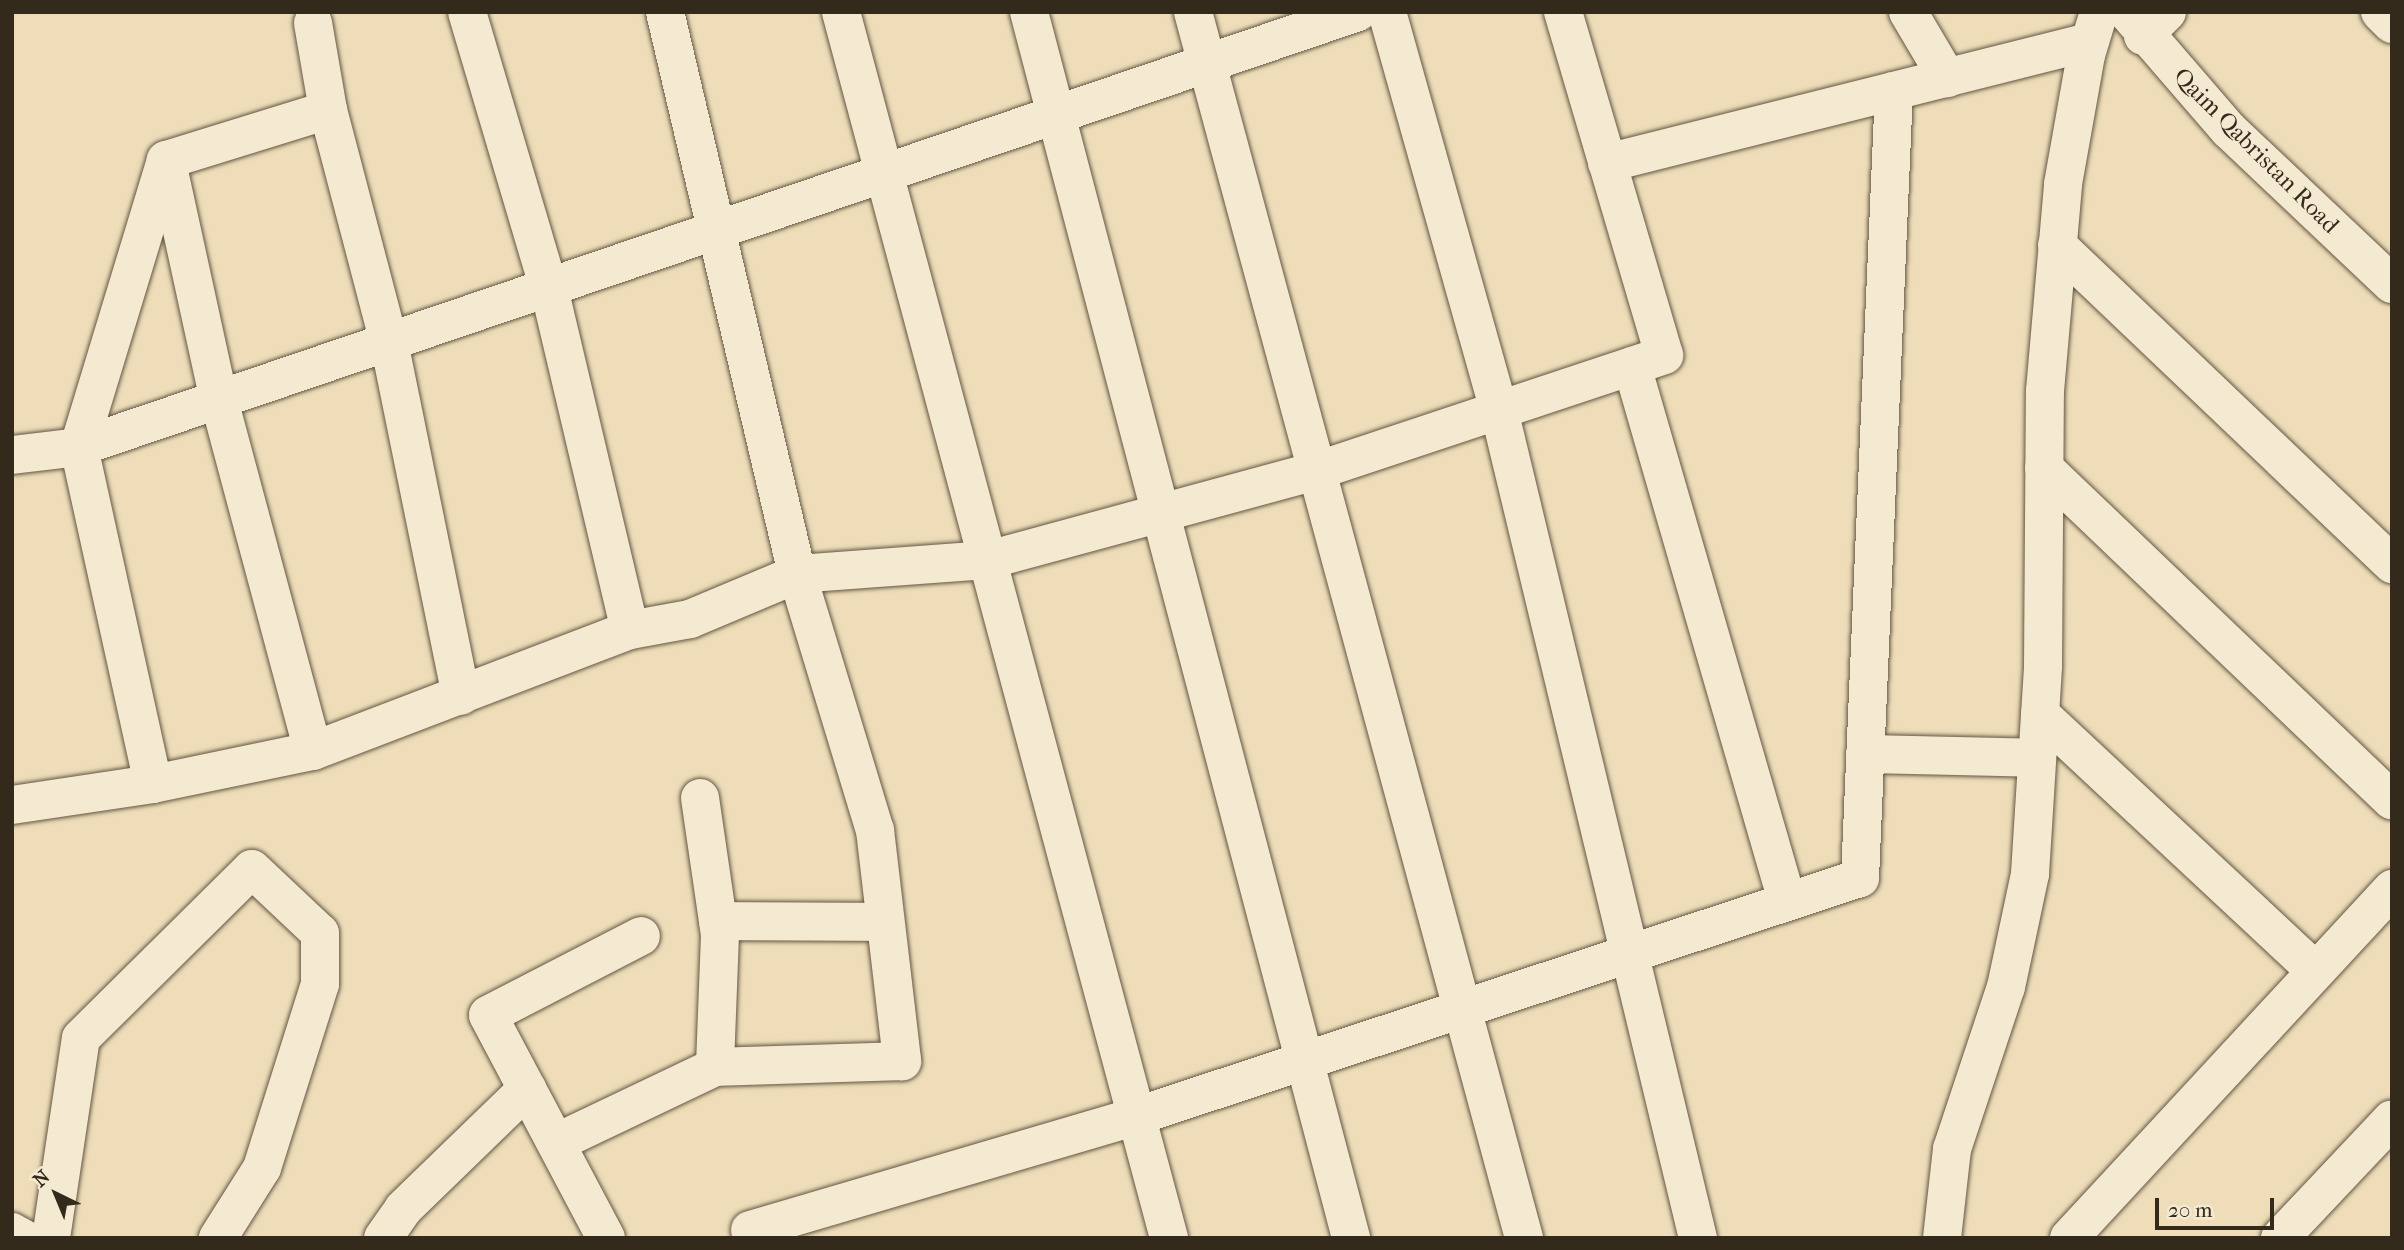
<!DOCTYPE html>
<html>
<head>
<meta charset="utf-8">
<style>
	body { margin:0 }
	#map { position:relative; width:2404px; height:1250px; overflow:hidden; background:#eeddb8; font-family:"IM FELL French Canon",serif }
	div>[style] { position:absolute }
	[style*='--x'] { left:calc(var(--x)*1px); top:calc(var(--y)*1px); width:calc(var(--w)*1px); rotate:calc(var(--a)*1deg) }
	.roads { filter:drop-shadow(0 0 2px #625743) drop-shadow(0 0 2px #625743) }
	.street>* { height:38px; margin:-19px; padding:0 19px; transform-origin:19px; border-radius:19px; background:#f4e9d1 }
	.secondary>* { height:38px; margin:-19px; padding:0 19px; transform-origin:19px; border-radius:19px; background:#f4e9d1 }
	span { translate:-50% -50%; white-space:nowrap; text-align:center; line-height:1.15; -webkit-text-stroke:5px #f4e9d1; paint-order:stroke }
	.street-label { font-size:24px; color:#342a1c }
	.frame { position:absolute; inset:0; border:14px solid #342a1c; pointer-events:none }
	.north { position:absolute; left:21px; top:1159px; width:70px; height:70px; -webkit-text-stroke:5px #f4e9d1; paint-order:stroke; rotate:317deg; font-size:19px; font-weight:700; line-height:28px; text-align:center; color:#342a1c }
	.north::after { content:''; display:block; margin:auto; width:24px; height:32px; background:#342a1c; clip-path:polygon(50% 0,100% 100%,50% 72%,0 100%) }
	.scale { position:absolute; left:2155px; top:1198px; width:119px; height:32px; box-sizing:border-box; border:4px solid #342a1c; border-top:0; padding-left:9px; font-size:21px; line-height:24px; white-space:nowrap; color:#342a1c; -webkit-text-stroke:5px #f4e9d1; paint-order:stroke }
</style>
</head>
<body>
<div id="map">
	<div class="roads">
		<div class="street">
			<div style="--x:467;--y:12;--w:288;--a:73.5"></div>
			<div style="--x:549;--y:288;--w:351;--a:76.7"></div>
			<div style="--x:665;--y:12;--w:577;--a:76.78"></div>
			<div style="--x:797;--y:574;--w:192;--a:-4.2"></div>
			<div style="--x:988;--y:560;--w:340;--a:-15.2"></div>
			<div style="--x:1316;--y:471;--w:367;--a:-18.4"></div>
			<div style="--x:1664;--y:355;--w:358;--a:-106.4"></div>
			<div style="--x:841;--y:12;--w:1269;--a:75.02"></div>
			<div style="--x:1029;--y:12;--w:1268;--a:75.28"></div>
			<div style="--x:1193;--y:12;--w:1270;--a:74.89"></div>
			<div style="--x:1387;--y:12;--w:413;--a:74.3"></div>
			<div style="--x:1499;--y:410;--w:852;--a:76.49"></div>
			<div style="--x:1908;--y:12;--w:77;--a:59.4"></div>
			<div style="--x:2380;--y:12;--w:17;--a:45"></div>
			<div style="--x:313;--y:23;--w:88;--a:80.2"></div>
			<div style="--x:328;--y:110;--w:240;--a:75.3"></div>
			<div style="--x:389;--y:342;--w:361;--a:78.5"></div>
			<div style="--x:2143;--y:36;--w:34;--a:-45"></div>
			<div style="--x:328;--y:110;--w:170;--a:162.8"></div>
			<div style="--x:166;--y:160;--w:300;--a:106.9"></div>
			<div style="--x:79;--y:447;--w:345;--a:77.6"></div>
			<div style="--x:153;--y:784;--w:163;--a:-11.7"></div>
			<div style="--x:313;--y:751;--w:339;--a:-20.9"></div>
			<div style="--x:630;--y:630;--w:61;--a:-10.4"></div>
			<div style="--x:690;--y:619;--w:116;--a:-22.8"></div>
			<div style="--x:797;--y:574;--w:268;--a:73.1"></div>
			<div style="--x:875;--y:830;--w:233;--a:83.3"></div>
			<div style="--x:902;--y:1061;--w:187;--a:178.2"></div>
			<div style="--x:715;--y:1067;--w:176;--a:154.5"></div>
			<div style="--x:167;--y:162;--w:244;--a:77.7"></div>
			<div style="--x:219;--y:400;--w:363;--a:75"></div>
			<div style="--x:1607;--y:163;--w:497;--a:-14.1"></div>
			<div style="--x:2057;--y:245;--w:463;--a:43.6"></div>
			<div style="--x:1632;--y:366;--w:557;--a:73.84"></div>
			<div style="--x:12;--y:455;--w:67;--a:-6.8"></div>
			<div style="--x:79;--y:447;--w:1351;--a:-18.78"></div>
			<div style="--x:2044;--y:468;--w:481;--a:43.7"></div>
			<div style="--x:2040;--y:714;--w:377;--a:43"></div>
			<div style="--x:1865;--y:754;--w:172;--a:1.3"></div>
			<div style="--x:700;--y:798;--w:138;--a:81.7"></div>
			<div style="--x:720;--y:935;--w:132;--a:92.2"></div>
			<div style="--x:12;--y:805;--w:143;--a:-8.5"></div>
			<div style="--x:718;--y:921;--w:167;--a:0.3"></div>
			<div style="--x:750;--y:1230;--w:403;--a:-16.4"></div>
			<div style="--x:1137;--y:1116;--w:761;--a:-18.22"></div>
			<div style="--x:1860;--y:878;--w:788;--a:-87.53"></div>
			<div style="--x:12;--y:1232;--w:13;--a:29"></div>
			<div style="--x:51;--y:1238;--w:202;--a:-81.5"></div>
			<div style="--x:81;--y:1038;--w:240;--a:-44.7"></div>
			<div style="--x:252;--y:869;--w:93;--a:43.3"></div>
			<div style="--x:320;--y:933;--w:51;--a:90"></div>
			<div style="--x:320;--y:984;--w:193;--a:107.5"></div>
			<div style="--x:262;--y:1168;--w:83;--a:122.2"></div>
			<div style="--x:383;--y:1238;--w:35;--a:-55"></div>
			<div style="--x:403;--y:1209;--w:173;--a:-44.1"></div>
			<div style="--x:606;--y:1238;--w:252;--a:-117.9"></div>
			<div style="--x:488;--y:1015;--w:172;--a:-27.3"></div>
			<div style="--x:2069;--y:1238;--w:476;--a:-47.2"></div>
			<div style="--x:2280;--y:1238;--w:163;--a:-46.7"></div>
		</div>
		<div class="secondary">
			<div style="--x:2127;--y:12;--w:156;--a:49.2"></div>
			<div style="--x:2229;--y:130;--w:224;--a:43.4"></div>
			<div style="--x:1942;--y:1238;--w:90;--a:-83.6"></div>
			<div style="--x:1952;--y:1149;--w:171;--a:-71.6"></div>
			<div style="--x:2006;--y:987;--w:116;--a:-78"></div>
			<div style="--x:2030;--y:874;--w:208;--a:-86.4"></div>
			<div style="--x:2043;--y:666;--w:275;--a:-89.6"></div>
			<div style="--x:2045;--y:391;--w:208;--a:-85"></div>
			<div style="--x:2063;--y:184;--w:131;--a:-79.9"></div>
			<div style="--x:2086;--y:55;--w:45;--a:-73.2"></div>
		</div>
	</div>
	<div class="street-label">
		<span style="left:2256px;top:151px;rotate:45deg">Qaim Qabristan Road</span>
	</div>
	<div class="frame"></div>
	<div class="north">N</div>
	<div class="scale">20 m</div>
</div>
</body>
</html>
